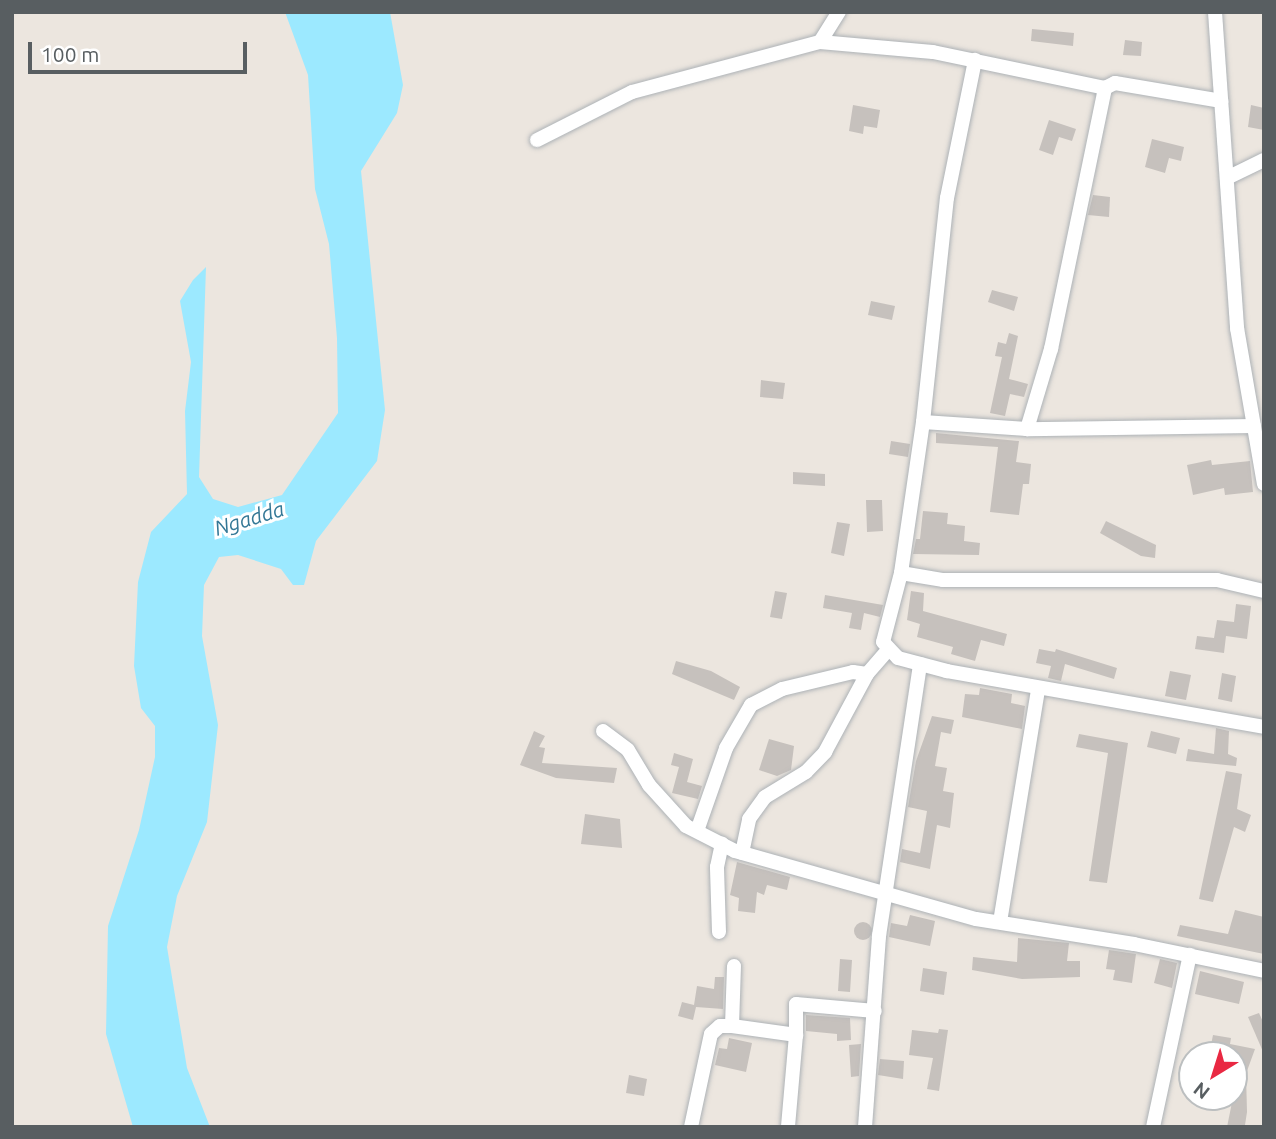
<!DOCTYPE html>
<html>
<head>
<meta charset="utf-8">
<style>
	body { margin:0 }
	#map { position:relative; width:1276px; height:1139px; overflow:hidden; background:#ece6df; font-family:Ubuntu,sans-serif }
	div>[style] { position:absolute }
	[style*='--x'] { left:calc(var(--x)*1px); top:calc(var(--y)*1px); width:calc(var(--w)*1px); rotate:calc(var(--a)*1deg) }
	.water>* { inset:0; background:#9ce9ff }
	.building>* { inset:0; background:#c6c1bd }
	.round { border-radius:50% }
	.roads { filter:drop-shadow(0 0 2px #adb2b6) drop-shadow(0 0 2px #adb2b6) }
	.street>* { height:14px; margin:-7px; padding:0 7px; transform-origin:7px; border-radius:7px; background:#fff }
	span { translate:-50% -50%; white-space:nowrap; text-align:center; line-height:1.15; -webkit-text-stroke:6px #fff; paint-order:stroke }
	.water-label { font-size:21px; color:#347896; font-style:italic }
	.frame { position:absolute; inset:0; border:14px solid #585e61; pointer-events:none }
	.north { position:absolute; left:1178px; top:1041px; width:70px; height:70px; box-sizing:border-box; background:#fff; border:2px solid #bcbfc0; border-radius:50%; rotate:218deg; font-size:19px; font-weight:700; line-height:28px; text-align:center; color:#585e61 }
	.north::after { content:''; display:block; margin:auto; width:24px; height:32px; background:#e92842; clip-path:polygon(50% 0,100% 100%,50% 72%,0 100%) }
	.scale { position:absolute; left:28px; top:42px; width:219px; height:32px; box-sizing:border-box; border:4px solid #585e61; border-top:0; padding-left:9px; font-size:21px; line-height:24px; white-space:nowrap; color:#585e61; -webkit-text-stroke:5px #fff; paint-order:stroke }
</style>
</head>
<body>
<div id="map">
	<div class="water">
		<div style="clip-path:polygon(285px 12px,390px 12px,403px 85px,397px 113px,361px 171px,385px 410px,377px 461px,316px 541px,304px 585px,293px 585px,281px 569px,238px 555px,219px 557px,204px 585px,202px 636px,218px 725px,207px 822px,177px 896px,167px 947px,187px 1068px,210px 1127px,133px 1127px,106px 1034px,108px 926px,139px 830px,155px 757px,155px 726px,141px 708px,134px 666px,138px 582px,151px 532px,187px 494px,185px 411px,191px 362px,180px 301px,193px 280px,206px 267px,199px 477px,213px 499px,238px 507px,282px 495px,338px 413px,337px 338px,329px 244px,315px 189px,308px 75px)"></div>
	</div>
	<div class="building">
		<div style="clip-path:polygon(1032px 29px,1074px 33px,1073px 46px,1031px 41px)"></div>
		<div style="clip-path:polygon(1125px 40px,1142px 42px,1141px 56px,1123px 55px)"></div>
		<div style="clip-path:polygon(853px 105px,880px 110px,877px 128px,864px 126px,863px 134px,849px 131px)"></div>
		<div style="clip-path:polygon(1251px 105px,1264px 108px,1264px 130px,1248px 127px)"></div>
		<div style="clip-path:polygon(1049px 120px,1076px 129px,1072px 141px,1059px 137px,1053px 155px,1039px 150px)"></div>
		<div style="clip-path:polygon(1152px 139px,1184px 147px,1181px 161px,1169px 158px,1165px 173px,1145px 167px)"></div>
		<div style="clip-path:polygon(1093px 195px,1110px 197px,1109px 217px,1088px 215px)"></div>
		<div style="clip-path:polygon(992px 290px,1018px 297px,1014px 311px,988px 302px)"></div>
		<div style="clip-path:polygon(871px 301px,895px 306px,892px 320px,868px 315px)"></div>
		<div style="clip-path:polygon(1009px 333px,1018px 336px,1009px 379px,1028px 384px,1024px 397px,1010px 394px,1005px 416px,990px 413px,1002px 357px,995px 356px,998px 342px,1006px 344px)"></div>
		<div style="clip-path:polygon(761px 380px,785px 383px,783px 399px,760px 397px)"></div>
		<div style="clip-path:polygon(936px 433px,1019px 441px,1016px 462px,1031px 464px,1029px 484px,1023px 484px,1019px 515px,990px 512px,998px 447px,936px 443px)"></div>
		<div style="clip-path:polygon(891px 441px,910px 444px,908px 457px,889px 454px)"></div>
		<div style="clip-path:polygon(1211px 460px,1212px 465px,1250px 461px,1253px 492px,1225px 495px,1224px 488px,1193px 495px,1187px 465px)"></div>
		<div style="clip-path:polygon(793px 472px,825px 474px,825px 486px,793px 484px)"></div>
		<div style="clip-path:polygon(866px 500px,882px 500px,883px 531px,867px 532px)"></div>
		<div style="clip-path:polygon(923px 511px,948px 513px,947px 524px,965px 526px,964px 541px,980px 543px,979px 555px,913px 554px,916px 539px,920px 539px)"></div>
		<div style="clip-path:polygon(1106px 521px,1156px 545px,1155px 558px,1141px 556px,1100px 533px)"></div>
		<div style="clip-path:polygon(837px 522px,850px 524px,844px 556px,831px 553px)"></div>
		<div style="clip-path:polygon(775px 591px,787px 593px,782px 619px,770px 617px)"></div>
		<div style="clip-path:polygon(911px 591px,924px 593px,923px 611px,1007px 634px,1004px 646px,981px 640px,975px 661px,951px 654px,953px 647px,917px 637px,920px 624px,907px 620px)"></div>
		<div style="clip-path:polygon(825px 595px,883px 605px,880px 617px,864px 613px,861px 630px,849px 628px,852px 613px,823px 608px)"></div>
		<div style="clip-path:polygon(1236px 604px,1251px 606px,1247px 639px,1226px 636px,1224px 653px,1195px 649px,1197px 636px,1214px 638px,1217px 620px,1234px 622px)"></div>
		<div style="clip-path:polygon(1039px 649px,1055px 652px,1056px 649px,1117px 668px,1114px 679px,1065px 664px,1061px 681px,1048px 678px,1051px 666px,1036px 663px)"></div>
		<div style="clip-path:polygon(676px 661px,711px 671px,740px 687px,734px 700px,672px 674px)"></div>
		<div style="clip-path:polygon(1170px 671px,1191px 675px,1186px 700px,1165px 696px)"></div>
		<div style="clip-path:polygon(1222px 673px,1236px 676px,1232px 702px,1218px 699px)"></div>
		<div style="clip-path:polygon(980px 688px,1012px 694px,1011px 703px,1025px 706px,1022px 729px,962px 717px,965px 694px,979px 695px)"></div>
		<div style="clip-path:polygon(932px 716px,954px 720px,951px 734px,941px 732px,935px 766px,947px 768px,943px 791px,954px 793px,950px 828px,937px 825px,930px 869px,900px 862px,902px 849px,920px 853px,927px 811px,908px 807px,916px 761px)"></div>
		<div style="clip-path:polygon(1216px 728px,1229px 731px,1228px 754px,1237px 758px,1236px 766px,1186px 761px,1188px 749px,1214px 754px)"></div>
		<div style="clip-path:polygon(534px 731px,545px 736px,539px 747px,545px 748px,542px 763px,617px 768px,614px 783px,556px 778px,520px 765px)"></div>
		<div style="clip-path:polygon(1151px 731px,1180px 738px,1176px 754px,1147px 747px)"></div>
		<div style="clip-path:polygon(1079px 734px,1128px 743px,1107px 883px,1089px 881px,1108px 753px,1076px 747px)"></div>
		<div style="clip-path:polygon(769px 739px,794px 746px,791px 770px,777px 776px,759px 770px)"></div>
		<div style="clip-path:polygon(674px 753px,693px 759px,687px 782px,702px 786px,698px 799px,672px 793px,679px 767px,671px 765px)"></div>
		<div style="clip-path:polygon(1226px 771px,1242px 774px,1237px 809px,1251px 815px,1245px 832px,1234px 827px,1213px 902px,1199px 899px)"></div>
		<div style="clip-path:polygon(585px 814px,620px 819px,622px 848px,581px 844px)"></div>
		<div style="clip-path:polygon(737px 862px,790px 877px,787px 890px,767px 885px,764px 895px,757px 892px,755px 913px,738px 911px,739px 898px,730px 895px)"></div>
		<div style="clip-path:polygon(1235px 910px,1264px 917px,1264px 954px,1177px 936px,1180px 925px,1228px 934px)"></div>
		<div style="clip-path:polygon(910px 915px,935px 921px,930px 946px,889px 937px,891px 923px,907px 926px)"></div>
		<div class="round" style="left:854px;top:922px;width:18px;height:18px"></div>
		<div style="clip-path:polygon(1018px 938px,1069px 943px,1067px 961px,1080px 961px,1080px 977px,1022px 979px,972px 970px,973px 957px,1017px 962px)"></div>
		<div style="clip-path:polygon(1109px 950px,1136px 954px,1132px 983px,1113px 980px,1115px 970px,1106px 969px)"></div>
		<div style="clip-path:polygon(840px 959px,852px 960px,850px 992px,838px 991px)"></div>
		<div style="clip-path:polygon(1160px 959px,1177px 963px,1172px 988px,1154px 983px)"></div>
		<div style="clip-path:polygon(923px 968px,947px 972px,944px 995px,920px 991px)"></div>
		<div style="clip-path:polygon(1200px 971px,1244px 982px,1239px 1004px,1195px 994px)"></div>
		<div style="clip-path:polygon(715px 977px,724px 977px,723px 1009px,696px 1007px,693px 1020px,678px 1016px,682px 1002px,694px 1005px,697px 986px,714px 989px)"></div>
		<div style="clip-path:polygon(1259px 1013px,1264px 1024px,1264px 1054px,1248px 1017px)"></div>
		<div style="clip-path:polygon(806px 1015px,850px 1018px,851px 1040px,837px 1041px,837px 1034px,806px 1031px)"></div>
		<div style="clip-path:polygon(939px 1029px,948px 1030px,939px 1091px,927px 1089px,933px 1058px,909px 1055px,912px 1030px,938px 1033px)"></div>
		<div style="clip-path:polygon(1213px 1035px,1231px 1038px,1230px 1044px,1255px 1049px,1247px 1071px,1234px 1068px,1234px 1055px,1209px 1055px)"></div>
		<div style="clip-path:polygon(729px 1038px,752px 1043px,746px 1072px,715px 1065px,719px 1048px,727px 1049px)"></div>
		<div style="clip-path:polygon(861px 1044px,859px 1076px,851px 1077px,849px 1045px)"></div>
		<div style="clip-path:polygon(880px 1059px,904px 1061px,903px 1079px,878px 1075px)"></div>
		<div style="clip-path:polygon(1238px 1073px,1246px 1074px,1247px 1112px,1245px 1125px,1227px 1127px)"></div>
		<div style="clip-path:polygon(629px 1075px,647px 1079px,644px 1096px,626px 1093px)"></div>
	</div>
	<div class="roads">
		<div class="street">
			<div style="--x:1215;--y:12;--w:317;--a:86"></div>
			<div style="--x:1237;--y:328;--w:158;--a:80.2"></div>
			<div style="--x:820;--y:42;--w:113;--a:5.1"></div>
			<div style="--x:933;--y:52;--w:176;--a:11.8"></div>
			<div style="--x:1105;--y:88;--w:11;--a:-27"></div>
			<div style="--x:1115;--y:83;--w:108;--a:9.6"></div>
			<div style="--x:537;--y:140;--w:106;--a:-26.8"></div>
			<div style="--x:632;--y:92;--w:195;--a:-14.9"></div>
			<div style="--x:820;--y:42;--w:36;--a:-58"></div>
			<div style="--x:1229;--y:177;--w:39;--a:-26"></div>
			<div style="--x:923;--y:422;--w:225;--a:-83.9"></div>
			<div style="--x:947;--y:198;--w:141;--a:-78.5"></div>
			<div style="--x:1254;--y:426;--w:227;--a:179.2"></div>
			<div style="--x:1027;--y:429;--w:104;--a:-176.1"></div>
			<div style="--x:923;--y:422;--w:153;--a:98.3"></div>
			<div style="--x:901;--y:573;--w:71;--a:104.6"></div>
			<div style="--x:883;--y:642;--w:22;--a:47"></div>
			<div style="--x:898;--y:658;--w:51;--a:14.9"></div>
			<div style="--x:947;--y:671;--w:322;--a:10"></div>
			<div style="--x:1027;--y:429;--w:84;--a:-73.3"></div>
			<div style="--x:1051;--y:349;--w:267;--a:-78.3"></div>
			<div style="--x:901;--y:573;--w:43;--a:9.5"></div>
			<div style="--x:943;--y:580;--w:274;--a:0"></div>
			<div style="--x:1217;--y:580;--w:48;--a:13.2"></div>
			<div style="--x:603;--y:731;--w:31;--a:37"></div>
			<div style="--x:628;--y:750;--w:41;--a:59"></div>
			<div style="--x:649;--y:785;--w:55;--a:47.9"></div>
			<div style="--x:686;--y:826;--w:55;--a:27"></div>
			<div style="--x:735;--y:851;--w:250;--a:15.8"></div>
			<div style="--x:976;--y:919;--w:160;--a:9"></div>
			<div style="--x:1134;--y:944;--w:133;--a:11.7"></div>
			<div style="--x:697;--y:831;--w:88;--a:-70.7"></div>
			<div style="--x:726;--y:748;--w:50;--a:-59.8"></div>
			<div style="--x:751;--y:705;--w:35;--a:-27"></div>
			<div style="--x:782;--y:689;--w:73;--a:-13.5"></div>
			<div style="--x:853;--y:672;--w:14;--a:8"></div>
			<div style="--x:742;--y:853;--w:35;--a:-78"></div>
			<div style="--x:749;--y:819;--w:27;--a:-54"></div>
			<div style="--x:765;--y:797;--w:48;--a:-31.4"></div>
			<div style="--x:806;--y:772;--w:28;--a:-46"></div>
			<div style="--x:825;--y:752;--w:89;--a:-61.7"></div>
			<div style="--x:867;--y:674;--w:32;--a:-49"></div>
			<div style="--x:1000;--y:922;--w:236;--a:-80.7"></div>
			<div style="--x:719;--y:932;--w:65;--a:-91.8"></div>
			<div style="--x:717;--y:867;--w:24;--a:-78"></div>
			<div style="--x:732;--y:1026;--w:60;--a:-88.1"></div>
			<div style="--x:796;--y:1035;--w:31;--a:-90"></div>
			<div style="--x:796;--y:1004;--w:79;--a:5.1"></div>
			<div style="--x:691;--y:1127;--w:95;--a:-77.9"></div>
			<div style="--x:711;--y:1034;--w:12;--a:-42"></div>
			<div style="--x:720;--y:1026;--w:12;--a:0"></div>
			<div style="--x:732;--y:1026;--w:65;--a:8"></div>
			<div style="--x:796;--y:1035;--w:92;--a:95"></div>
			<div style="--x:865;--y:1127;--w:192;--a:-85.8"></div>
			<div style="--x:879;--y:936;--w:275;--a:-81.4"></div>
			<div style="--x:1153;--y:1127;--w:176;--a:-77.9"></div>
		</div>
	</div>
	<div class="water-label">
		<span style="left:249px;top:518px;rotate:-17deg">Ngadda</span>
	</div>
	<div class="frame"></div>
	<div class="north">N</div>
	<div class="scale">100 m</div>
</div>
</body>
</html>
